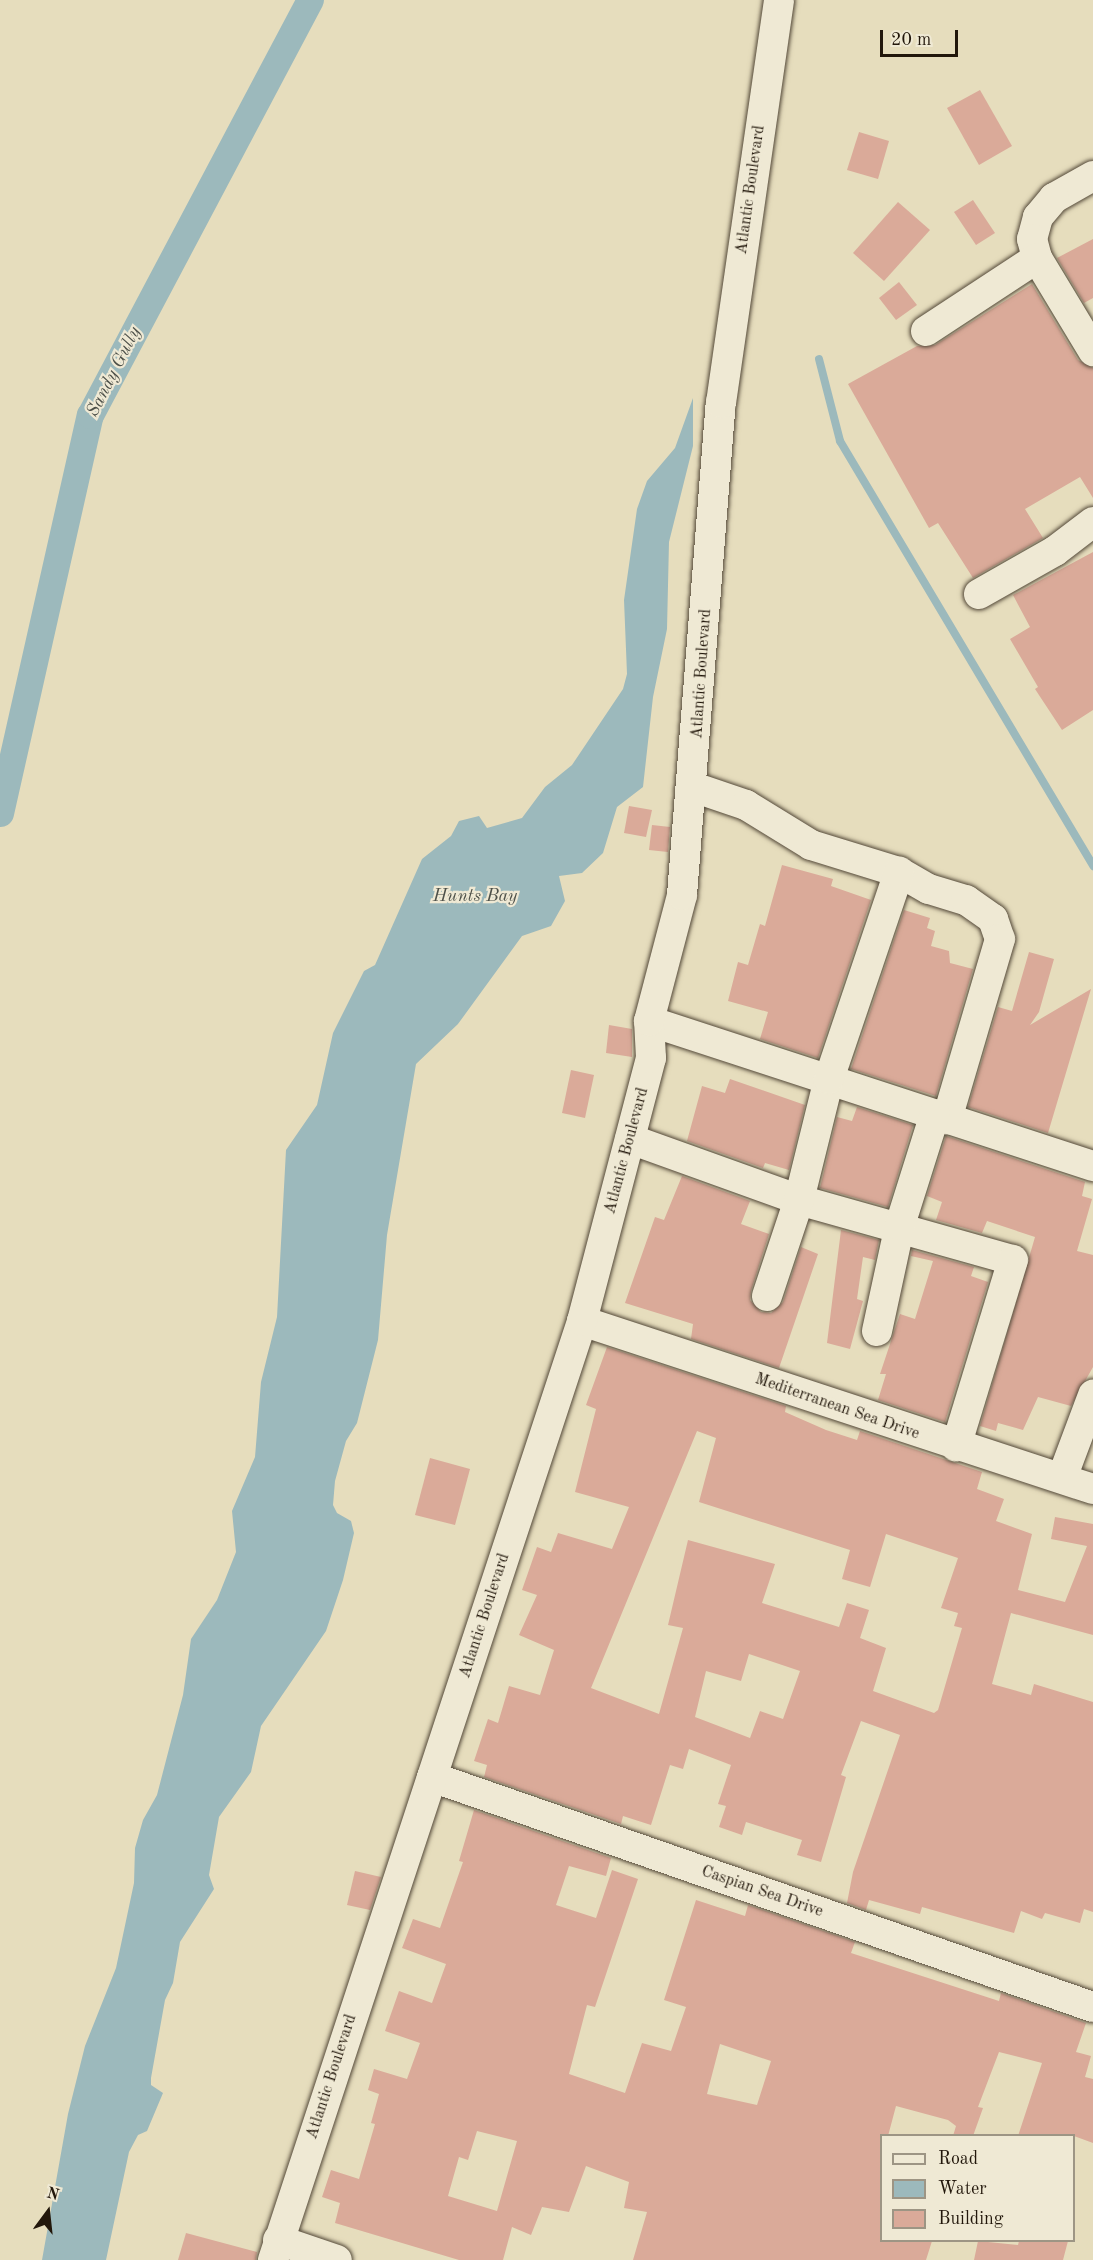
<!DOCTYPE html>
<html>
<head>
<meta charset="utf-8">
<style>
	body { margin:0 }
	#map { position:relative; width:1093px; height:2260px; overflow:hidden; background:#e6ddbd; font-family:"Old Standard TT",serif }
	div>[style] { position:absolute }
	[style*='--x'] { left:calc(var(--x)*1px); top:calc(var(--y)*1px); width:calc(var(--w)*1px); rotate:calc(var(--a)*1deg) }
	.water>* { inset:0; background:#9cb9bc }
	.stream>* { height:8px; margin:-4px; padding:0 4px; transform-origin:4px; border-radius:4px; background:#9cb9bc }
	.canal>* { height:27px; margin:-13.5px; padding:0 13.5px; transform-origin:13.5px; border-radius:13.5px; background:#9cb9bc }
	.building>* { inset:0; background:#daaa99 }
	.roads { filter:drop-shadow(0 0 2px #534838) drop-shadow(0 0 2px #534838) }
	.minor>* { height:30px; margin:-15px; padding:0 15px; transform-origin:15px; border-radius:15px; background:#efe9d4 }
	span { translate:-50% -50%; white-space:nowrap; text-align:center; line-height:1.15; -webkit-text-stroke:4.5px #efe9d4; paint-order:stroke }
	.street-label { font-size:16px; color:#22170b }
	.water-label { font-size:18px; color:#4d5049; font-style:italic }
	.legend { position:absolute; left:880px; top:2134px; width:195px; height:108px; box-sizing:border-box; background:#efe9d4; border:2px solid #9d9584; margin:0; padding:8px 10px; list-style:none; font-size:18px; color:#22170b }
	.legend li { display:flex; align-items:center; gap:12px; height:30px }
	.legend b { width:30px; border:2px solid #9d9584 }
	.north { position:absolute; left:18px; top:2182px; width:60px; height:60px; -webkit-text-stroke:4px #efe9d4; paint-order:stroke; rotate:15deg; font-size:16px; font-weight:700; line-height:24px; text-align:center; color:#22170b }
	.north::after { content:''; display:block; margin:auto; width:21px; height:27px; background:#22170b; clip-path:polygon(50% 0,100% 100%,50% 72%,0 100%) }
	.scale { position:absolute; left:880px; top:30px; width:78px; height:27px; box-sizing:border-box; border:3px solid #22170b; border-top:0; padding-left:8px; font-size:18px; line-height:21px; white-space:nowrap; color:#22170b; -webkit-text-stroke:4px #efe9d4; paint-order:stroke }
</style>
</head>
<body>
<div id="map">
	<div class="water">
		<div style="clip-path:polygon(693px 398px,693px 446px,669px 542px,667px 629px,653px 697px,643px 787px,617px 807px,603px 853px,582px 873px,559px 876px,565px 901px,551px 926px,522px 936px,458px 1024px,416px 1064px,387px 1235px,378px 1340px,357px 1423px,346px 1441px,335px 1481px,333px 1505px,337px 1513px,351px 1521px,354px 1533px,343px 1580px,326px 1631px,261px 1726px,251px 1772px,219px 1817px,209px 1875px,214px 1889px,180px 1942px,173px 1983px,165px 2000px,151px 2078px,151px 2085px,163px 2093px,147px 2131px,138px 2135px,129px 2152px,106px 2260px,42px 2260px,68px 2114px,85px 2046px,116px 1968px,134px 1883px,135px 1848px,143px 1820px,157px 1795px,183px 1695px,191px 1639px,217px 1600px,236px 1552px,232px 1511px,255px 1457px,261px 1382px,277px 1317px,286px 1150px,317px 1105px,333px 1033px,364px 971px,375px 965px,422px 859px,451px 836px,459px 821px,479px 816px,487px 828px,522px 818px,545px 787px,572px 765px,623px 689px,627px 674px,624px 600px,637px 509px,647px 481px,675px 448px)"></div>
	</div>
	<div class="stream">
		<div style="--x:819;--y:359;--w:85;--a:75.6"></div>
		<div style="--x:840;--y:441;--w:495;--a:59.2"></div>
	</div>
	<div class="canal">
		<div style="--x:0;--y:813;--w:408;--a:-77.3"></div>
		<div style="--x:90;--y:415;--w:470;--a:-62.1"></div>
	</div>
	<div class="building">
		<div style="clip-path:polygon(980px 90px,1012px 146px,979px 165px,947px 108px)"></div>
		<div style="clip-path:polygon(859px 132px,889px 141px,878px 179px,847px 170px)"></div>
		<div style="clip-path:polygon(973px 200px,995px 233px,976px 245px,954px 212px)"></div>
		<div style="clip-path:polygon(898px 202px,930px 230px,884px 281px,853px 253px)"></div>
		<div style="clip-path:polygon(1093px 239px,1093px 298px,1084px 303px,1057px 258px)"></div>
		<div style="clip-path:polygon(899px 282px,917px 305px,896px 320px,879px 298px)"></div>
		<div style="clip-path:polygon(1032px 284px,1078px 360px,1093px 368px,1093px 498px,1080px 477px,1025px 509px,1043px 538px,973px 578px,938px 523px,929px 528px,848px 384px,917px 346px,935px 345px)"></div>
		<div style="clip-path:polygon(1093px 552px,1093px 710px,1062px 730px,1035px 689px,1038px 687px,1010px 639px,1030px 627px,1013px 595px)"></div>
		<div style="clip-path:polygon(629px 806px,652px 810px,646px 837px,624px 833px)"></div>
		<div style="clip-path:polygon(652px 825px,670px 827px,668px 852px,649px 850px)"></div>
		<div style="clip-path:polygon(782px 865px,833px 879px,831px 886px,871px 900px,818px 1058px,760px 1039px,768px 1012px,728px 1001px,738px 962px,748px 965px,760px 924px,765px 926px)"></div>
		<div style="clip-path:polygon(904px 910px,930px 918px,927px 928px,935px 931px,931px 946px,949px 951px,950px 963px,973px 969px,936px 1096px,851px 1069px)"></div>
		<div style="clip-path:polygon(1029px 952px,1054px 959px,1039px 1012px,1030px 1025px,1091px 989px,1048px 1133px,968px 1107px,998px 1007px,1012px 1011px)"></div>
		<div style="clip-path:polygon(609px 1025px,632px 1029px,632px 1057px,606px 1053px)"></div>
		<div style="clip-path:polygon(571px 1070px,594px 1075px,585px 1118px,562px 1113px)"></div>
		<div style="clip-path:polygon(730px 1079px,805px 1105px,789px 1170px,765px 1163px,763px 1168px,687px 1141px,702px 1086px,725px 1093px)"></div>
		<div style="clip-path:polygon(857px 1107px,913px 1125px,888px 1207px,820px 1188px,837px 1117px,852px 1121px)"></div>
		<div style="clip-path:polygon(946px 1136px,1085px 1182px,1082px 1196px,1092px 1199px,1077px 1251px,1093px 1255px,1093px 1367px,1071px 1406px,1038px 1397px,1023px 1430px,998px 1423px,996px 1431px,980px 1426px,1035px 1237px,987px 1221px,982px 1233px,936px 1220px,942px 1202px,927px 1196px)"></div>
		<div style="clip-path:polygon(682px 1176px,750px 1201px,741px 1224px,769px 1234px,751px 1291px,750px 1300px,761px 1312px,771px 1313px,783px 1302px,801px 1247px,818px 1254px,779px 1368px,691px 1339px,693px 1324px,625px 1303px,655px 1217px,664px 1220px)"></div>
		<div style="clip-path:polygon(841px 1230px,879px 1240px,875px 1260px,863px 1257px,857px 1299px,863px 1301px,850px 1349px,827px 1343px)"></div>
		<div style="clip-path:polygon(912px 1250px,974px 1267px,971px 1276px,988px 1282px,945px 1422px,878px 1400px,886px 1374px,880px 1374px,900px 1314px,915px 1319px,933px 1261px,911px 1256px)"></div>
		<div style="clip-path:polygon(evenodd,607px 1347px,786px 1406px,785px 1412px,826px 1430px,857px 1440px,860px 1431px,982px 1472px,977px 1489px,1004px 1499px,996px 1521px,1032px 1534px,1018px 1590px,1065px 1602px,1087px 1546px,1051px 1539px,1055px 1517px,1093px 1524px,1093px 1635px,1011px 1613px,992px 1684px,1031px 1695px,1034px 1684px,1093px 1702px,1093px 1912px,1084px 1909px,1080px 1923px,1045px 1913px,1042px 1919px,1021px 1911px,1014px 1933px,922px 1907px,920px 1914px,869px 1900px,866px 1910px,847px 1903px,853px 1872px,900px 1735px,861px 1721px,841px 1775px,846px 1777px,821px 1862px,797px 1855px,802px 1840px,746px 1822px,742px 1835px,719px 1827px,726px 1806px,718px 1804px,731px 1765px,689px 1749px,683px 1769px,670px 1765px,651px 1825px,623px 1816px,621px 1824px,484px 1777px,487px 1765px,474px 1761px,488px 1719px,498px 1723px,509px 1686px,540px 1695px,554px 1650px,519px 1635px,537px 1595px,522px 1590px,537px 1547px,551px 1552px,558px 1533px,612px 1549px,629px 1507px,575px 1492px,596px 1409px,586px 1405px,607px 1347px,697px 1431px,716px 1438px,699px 1502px,850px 1550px,842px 1579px,870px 1587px,886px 1534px,958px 1558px,941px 1608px,958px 1613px,954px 1626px,962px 1628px,938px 1710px,934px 1713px,873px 1691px,886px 1648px,860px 1638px,869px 1610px,847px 1603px,839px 1627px,762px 1603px,775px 1564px,688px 1540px,668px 1625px,683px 1628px,659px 1714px,591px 1688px,697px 1431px,607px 1347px,749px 1654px,800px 1671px,783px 1719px,760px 1711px,750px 1738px,695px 1717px,706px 1671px,741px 1681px,749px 1654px)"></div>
		<div style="clip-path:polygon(430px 1458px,470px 1469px,455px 1525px,415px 1515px)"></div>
		<div style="clip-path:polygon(evenodd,474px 1810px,611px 1858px,606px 1876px,569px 1866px,556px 1905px,596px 1918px,612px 1870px,638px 1879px,595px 2007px,587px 2005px,569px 2074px,625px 2093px,642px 2043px,671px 2051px,686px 2007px,664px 2000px,696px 1900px,745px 1916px,748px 1905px,855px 1942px,851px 1953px,999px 2001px,1001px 1993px,1086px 2023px,1076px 2052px,1091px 2056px,1085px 2077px,1093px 2079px,1093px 2143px,1074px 2136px,1018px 2136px,1042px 2063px,999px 2052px,978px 2107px,983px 2108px,973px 2136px,953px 2136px,956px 2126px,948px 2120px,896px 2106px,888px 2136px,882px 2136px,882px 2241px,932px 2241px,926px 2260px,633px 2260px,647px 2212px,624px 2208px,629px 2182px,586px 2166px,569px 2212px,542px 2207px,531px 2235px,512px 2227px,503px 2260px,459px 2260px,335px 2223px,340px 2203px,322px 2197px,331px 2170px,359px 2179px,375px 2124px,371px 2123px,379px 2094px,368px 2090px,374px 2069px,407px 2079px,420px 2043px,385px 2031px,399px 1991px,432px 2003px,446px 1964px,402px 1948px,413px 1919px,440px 1928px,463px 1862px,459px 1861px,474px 1810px,720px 2044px,771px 2061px,757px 2105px,707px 2094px,720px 2044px,474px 1810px,477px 2131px,517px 2141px,497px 2211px,448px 2196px,459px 2157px,468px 2160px,477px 2131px)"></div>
		<div style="clip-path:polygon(355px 1871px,381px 1877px,370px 1910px,347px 1905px)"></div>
		<div style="clip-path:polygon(186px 2233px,257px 2252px,256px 2260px,178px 2260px)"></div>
		<div style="clip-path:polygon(978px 2241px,1018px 2245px,1019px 2241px,1068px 2241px,1063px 2260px,974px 2260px)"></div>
	</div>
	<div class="roads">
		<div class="minor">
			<div style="--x:1093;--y:176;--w:45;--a:150.6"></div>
			<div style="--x:1054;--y:198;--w:25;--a:130"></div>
			<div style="--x:1038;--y:217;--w:23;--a:105"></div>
			<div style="--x:1032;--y:239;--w:20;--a:75"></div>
			<div style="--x:1037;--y:258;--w:109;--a:58.9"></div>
			<div style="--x:926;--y:331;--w:133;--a:-33.3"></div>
			<div style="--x:979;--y:594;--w:87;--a:-29.5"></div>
			<div style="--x:1055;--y:551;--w:48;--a:-37.3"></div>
			<div style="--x:693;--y:787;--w:56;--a:18.8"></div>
			<div style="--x:746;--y:805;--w:76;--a:31.6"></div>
			<div style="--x:811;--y:845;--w:92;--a:17.1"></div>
			<div style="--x:899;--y:872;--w:34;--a:30"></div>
			<div style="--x:929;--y:889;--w:39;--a:17"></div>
			<div style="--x:966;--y:900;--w:33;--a:35"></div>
			<div style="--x:993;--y:919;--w:21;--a:71"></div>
			<div style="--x:1000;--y:939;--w:188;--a:106.4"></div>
			<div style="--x:649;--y:1021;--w:467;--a:18.1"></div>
			<div style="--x:630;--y:1139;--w:180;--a:19.8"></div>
			<div style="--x:799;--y:1200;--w:222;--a:15.7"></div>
			<div style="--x:1013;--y:1260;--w:195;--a:107"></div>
			<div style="--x:767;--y:1296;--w:101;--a:-71.6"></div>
			<div style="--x:799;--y:1200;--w:125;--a:-76.1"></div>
			<div style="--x:829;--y:1079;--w:219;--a:-71.3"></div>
			<div style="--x:582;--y:1321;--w:538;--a:18.2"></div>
			<div style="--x:877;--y:1331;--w:108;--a:-77.8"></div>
			<div style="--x:900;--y:1225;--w:116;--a:-72.5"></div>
			<div style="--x:1062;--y:1478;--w:89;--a:-69.5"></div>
			<div style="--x:432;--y:1777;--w:700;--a:19.19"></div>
			<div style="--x:278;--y:2240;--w:62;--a:18.7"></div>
			<div style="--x:273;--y:2260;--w:989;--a:-71.78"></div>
			<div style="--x:582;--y:1321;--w:272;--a:-75.3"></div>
			<div style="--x:651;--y:1058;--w:37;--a:-93"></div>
			<div style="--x:649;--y:1021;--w:130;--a:-75.3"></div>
			<div style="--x:682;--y:895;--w:494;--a:-85.5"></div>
			<div style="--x:721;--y:403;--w:407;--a:-81.8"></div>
		</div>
	</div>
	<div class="street-label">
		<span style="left:751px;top:190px;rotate:-82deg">Atlantic Boulevard</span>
		<span style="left:702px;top:674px;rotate:-86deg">Atlantic Boulevard</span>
		<span style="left:627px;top:1151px;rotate:-75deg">Atlantic Boulevard</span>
		<span style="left:837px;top:1407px;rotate:19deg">Mediterranean Sea Drive</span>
		<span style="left:485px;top:1616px;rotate:-72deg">Atlantic Boulevard</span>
		<span style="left:762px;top:1892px;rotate:19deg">Caspian Sea Drive</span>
		<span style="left:332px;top:2077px;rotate:-72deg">Atlantic Boulevard</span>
	</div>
	<div class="water-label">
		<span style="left:114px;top:372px;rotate:-63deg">Sandy Gully</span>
		<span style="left:475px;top:896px">Hunts Bay</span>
	</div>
	<ul class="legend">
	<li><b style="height:8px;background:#efe9d4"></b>Road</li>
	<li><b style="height:16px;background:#9cb9bc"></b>Water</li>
	<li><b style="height:16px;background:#daaa99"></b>Building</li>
	</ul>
	<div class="north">N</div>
	<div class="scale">20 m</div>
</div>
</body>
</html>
